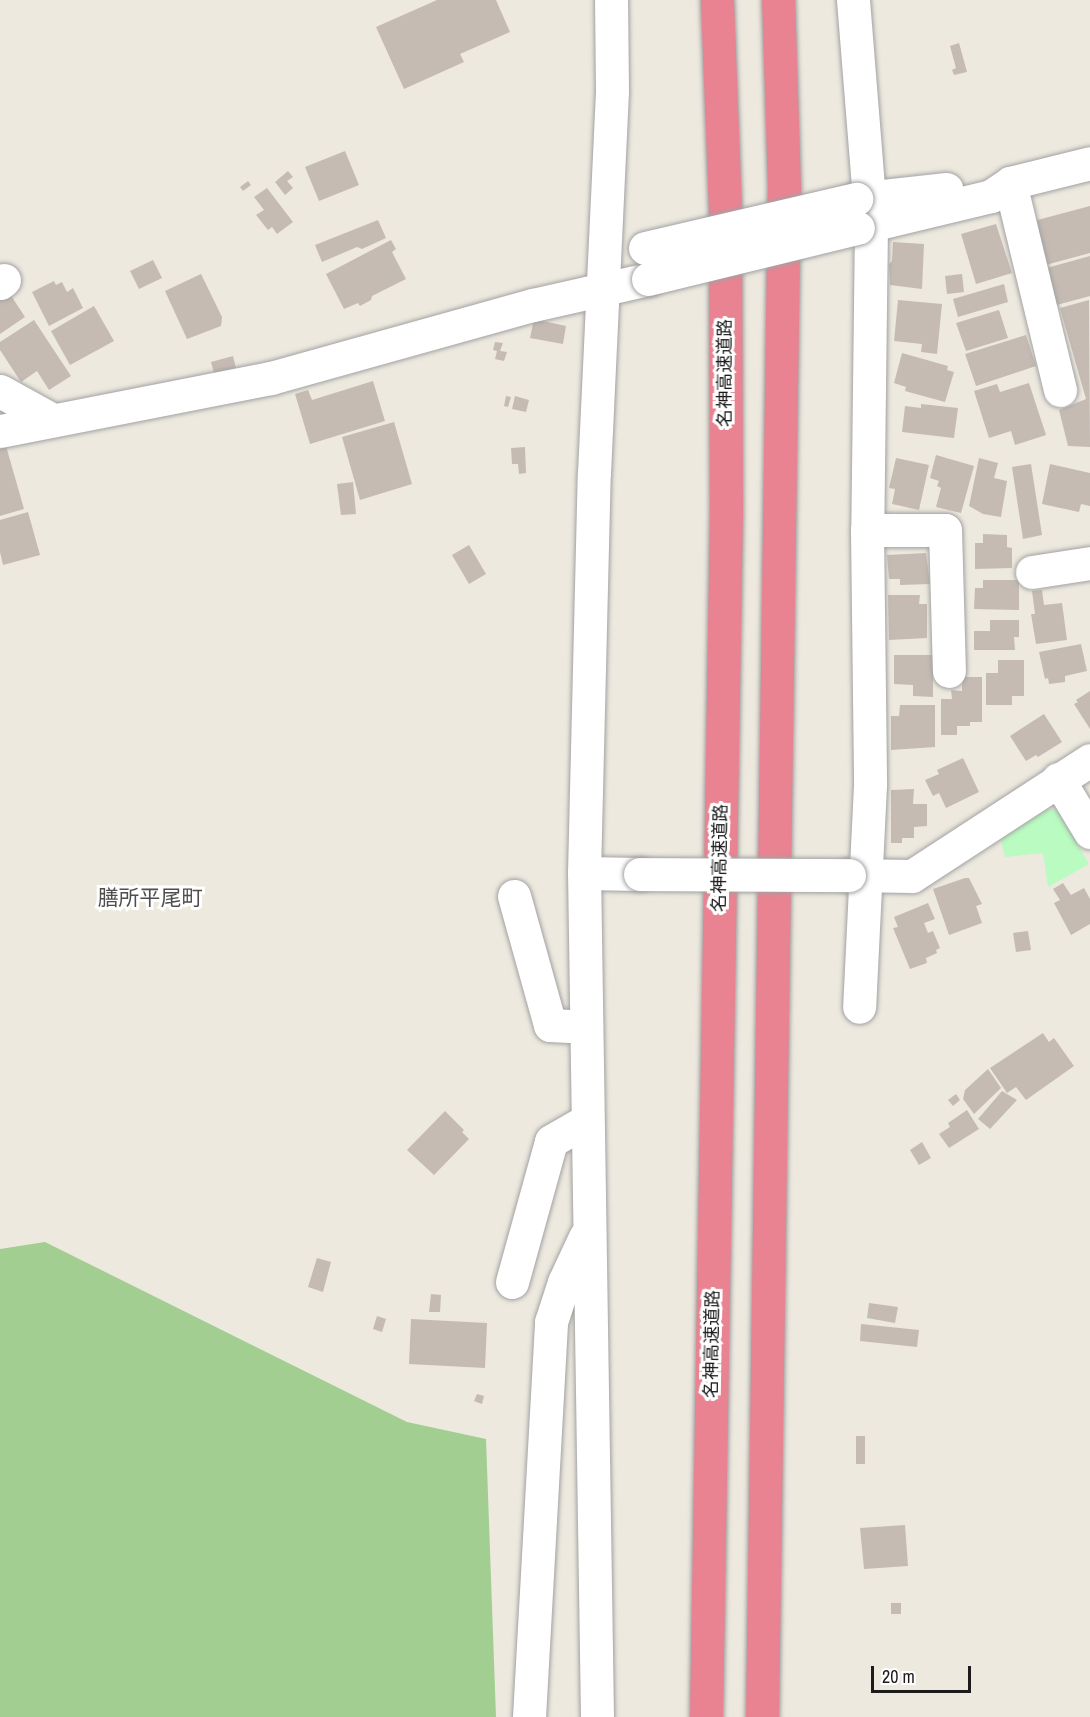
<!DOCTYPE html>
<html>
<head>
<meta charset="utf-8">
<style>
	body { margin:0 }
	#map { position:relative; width:1090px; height:1717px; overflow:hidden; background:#ede9df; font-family:"Archivo Narrow","Noto Sans JP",sans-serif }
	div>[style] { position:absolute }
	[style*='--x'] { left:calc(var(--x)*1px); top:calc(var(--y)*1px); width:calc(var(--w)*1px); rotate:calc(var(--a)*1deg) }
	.forest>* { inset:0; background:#a2ce92 }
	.park>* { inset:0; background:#b9fbc0 }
	.building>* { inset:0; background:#c5bbb3 }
	.roads { filter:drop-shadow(0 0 2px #a2a2a2) drop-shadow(0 0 2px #a2a2a2) }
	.minor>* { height:33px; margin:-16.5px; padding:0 16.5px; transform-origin:16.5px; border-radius:16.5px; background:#fff }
	.highway>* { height:33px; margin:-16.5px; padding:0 16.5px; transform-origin:16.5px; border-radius:16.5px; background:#e98392 }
	.bridges { filter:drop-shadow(0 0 2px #a2a2a2) drop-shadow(0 0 2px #a2a2a2) }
	.minor-bridge>* { height:33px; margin:-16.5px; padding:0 16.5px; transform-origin:16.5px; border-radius:16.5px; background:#fff }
	span { translate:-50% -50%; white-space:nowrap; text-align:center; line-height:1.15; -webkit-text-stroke:6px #fff; paint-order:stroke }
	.street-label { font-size:18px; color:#1b1b1b }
	.quarter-label { font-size:21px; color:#4e4e4e }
	.scale { position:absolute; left:871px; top:1666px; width:100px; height:27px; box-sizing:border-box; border:3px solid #1b1b1b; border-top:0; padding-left:8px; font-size:18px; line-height:21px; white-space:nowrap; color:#1b1b1b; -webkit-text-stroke:4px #fff; paint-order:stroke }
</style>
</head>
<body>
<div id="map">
	<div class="forest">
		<div style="clip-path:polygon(45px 1242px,407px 1422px,486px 1439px,496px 1717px,0 1717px,0 1249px)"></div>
	</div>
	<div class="park">
		<div style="clip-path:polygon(1039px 808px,1058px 810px,1089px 864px,1048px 887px,1043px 853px,1005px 857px,999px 834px)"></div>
	</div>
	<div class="building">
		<div style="clip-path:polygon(437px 0,496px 0,510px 32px,460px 54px,464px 62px,404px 89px,376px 27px)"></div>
		<div style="clip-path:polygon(959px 43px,967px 72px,954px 75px,952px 70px,956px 68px,950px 46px)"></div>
		<div style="clip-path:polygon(345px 151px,359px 185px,319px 201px,305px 167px)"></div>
		<div style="clip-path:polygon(288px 171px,293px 177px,287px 181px,293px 188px,285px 195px,275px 182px)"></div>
		<div style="clip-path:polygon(248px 181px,251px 185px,243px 191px,240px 187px)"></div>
		<div style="clip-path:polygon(267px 188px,293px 222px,277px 234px,272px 227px,268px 230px,256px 215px,264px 210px,254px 197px)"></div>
		<div style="clip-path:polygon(1090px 206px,1090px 253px,1042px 266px,1030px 222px)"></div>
		<div style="clip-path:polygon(378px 220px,386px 238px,362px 249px,357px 247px,322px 262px,315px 245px)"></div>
		<div style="clip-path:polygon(996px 224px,1012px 273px,976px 284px,961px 234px)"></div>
		<div style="clip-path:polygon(391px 240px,396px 249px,392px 252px,406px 279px,372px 296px,371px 300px,360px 306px,358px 303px,344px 309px,326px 274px)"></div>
		<div style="clip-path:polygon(893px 242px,924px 244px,922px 289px,890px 285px,889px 264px,892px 261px)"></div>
		<div style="clip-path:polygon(1090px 256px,1090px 296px,1053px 306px,1043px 269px)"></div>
		<div style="clip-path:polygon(153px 260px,162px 278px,139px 289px,130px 271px)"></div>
		<div style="clip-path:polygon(201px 274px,222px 317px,221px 326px,187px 339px,165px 291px)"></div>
		<div style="clip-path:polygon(962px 274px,964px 292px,947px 294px,945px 276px)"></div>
		<div style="clip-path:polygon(54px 281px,56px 285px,62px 282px,67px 292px,73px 288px,83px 308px,49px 326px,32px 292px)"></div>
		<div style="clip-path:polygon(1004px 284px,1008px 302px,958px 317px,953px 299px)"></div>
		<div style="clip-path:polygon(10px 294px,25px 317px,0 334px,0 300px)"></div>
		<div style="clip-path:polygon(898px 300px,942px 304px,937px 354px,921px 352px,922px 344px,894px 341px)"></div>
		<div style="clip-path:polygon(1089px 300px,1090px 447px,1068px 446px,1059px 410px,1086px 399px,1060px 308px)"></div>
		<div style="clip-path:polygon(94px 306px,114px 341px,70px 365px,51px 331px)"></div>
		<div style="clip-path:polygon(999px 310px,1008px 338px,966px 351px,956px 323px)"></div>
		<div style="clip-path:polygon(534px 319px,566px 326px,563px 344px,530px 338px)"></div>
		<div style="clip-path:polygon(34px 320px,71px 376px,49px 390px,37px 371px,21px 382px,0 350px,0 342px)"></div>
		<div style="clip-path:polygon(1026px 335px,1036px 366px,976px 386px,965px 354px)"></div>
		<div style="clip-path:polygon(495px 342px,503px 343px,500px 351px,507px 352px,504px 361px,495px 359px,497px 351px,493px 350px)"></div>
		<div style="clip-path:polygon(902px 353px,948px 366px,947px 370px,954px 372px,945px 402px,905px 391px,906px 387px,894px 383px)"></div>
		<div style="clip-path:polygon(233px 356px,236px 368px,214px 373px,211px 362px)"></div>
		<div style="clip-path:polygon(373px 381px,385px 421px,310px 444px,295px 394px,308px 390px,312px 400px)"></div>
		<div style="clip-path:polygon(1029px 383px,1046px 435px,1015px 445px,1011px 431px,989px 438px,974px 391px,997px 384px,1000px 392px)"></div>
		<div style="clip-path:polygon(506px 396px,511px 397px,508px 407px,504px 406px)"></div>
		<div style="clip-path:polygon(515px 396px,529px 400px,526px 412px,512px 409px)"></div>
		<div style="clip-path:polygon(921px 404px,958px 408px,954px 438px,902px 432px,905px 406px,921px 408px)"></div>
		<div style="clip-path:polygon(394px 422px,412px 484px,360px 500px,342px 437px)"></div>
		<div style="clip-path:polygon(6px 446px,24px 509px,0 516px,0 447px)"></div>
		<div style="clip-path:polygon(525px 447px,526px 473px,519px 474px,518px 464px,512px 464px,511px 448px)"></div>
		<div style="clip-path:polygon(936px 455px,974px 466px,961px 513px,936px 507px,941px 488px,937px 486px,939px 481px,930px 478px)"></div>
		<div style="clip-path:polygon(896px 458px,929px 465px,919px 510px,892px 504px,895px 489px,889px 488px)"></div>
		<div style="clip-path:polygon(979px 458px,998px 463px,994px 478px,1007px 481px,1001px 517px,983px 514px,969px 506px)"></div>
		<div style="clip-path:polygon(1031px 464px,1042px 535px,1023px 539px,1012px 467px)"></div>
		<div style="clip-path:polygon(1050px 464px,1090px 473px,1090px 506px,1081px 504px,1079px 512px,1042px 504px)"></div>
		<div style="clip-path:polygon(353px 482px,356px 514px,341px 515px,337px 484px)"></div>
		<div style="clip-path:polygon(28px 512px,40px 555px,3px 565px,0 552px,0 520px)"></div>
		<div style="clip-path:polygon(983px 534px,1007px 535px,1007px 547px,1012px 548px,1012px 568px,975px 569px,975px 543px,983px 543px)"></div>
		<div style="clip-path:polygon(469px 545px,486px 574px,469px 584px,452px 555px)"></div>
		<div style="clip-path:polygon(926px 553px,930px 584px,900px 585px,900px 579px,889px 579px,887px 555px)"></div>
		<div style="clip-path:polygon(983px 580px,1019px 580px,1019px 610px,974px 609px,975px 588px,983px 588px)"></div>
		<div style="clip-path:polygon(1042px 590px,1044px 605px,1062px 603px,1067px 640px,1036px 644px,1031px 614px,1035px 614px,1032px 591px)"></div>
		<div style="clip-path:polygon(888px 595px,920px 595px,919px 604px,927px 604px,927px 638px,889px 640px)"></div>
		<div style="clip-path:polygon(990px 620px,1019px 620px,1019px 637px,1014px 637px,1015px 650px,974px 650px,974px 631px,990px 631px)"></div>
		<div style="clip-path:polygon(1081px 644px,1087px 671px,1065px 676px,1065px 682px,1049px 684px,1048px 678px,1045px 679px,1039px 652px)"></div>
		<div style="clip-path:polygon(894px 655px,933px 655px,933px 697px,913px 696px,913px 685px,894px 684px)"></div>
		<div style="clip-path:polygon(998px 660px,1024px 660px,1024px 696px,1012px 696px,1012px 705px,986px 705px,986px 673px,998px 673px)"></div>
		<div style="clip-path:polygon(962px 677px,982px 677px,982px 722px,970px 722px,970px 726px,957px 726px,957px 735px,941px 735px,941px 699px,952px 699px,951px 690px,962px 691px)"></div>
		<div style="clip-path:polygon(1090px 691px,1090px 729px,1074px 704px,1078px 702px,1076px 700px)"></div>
		<div style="clip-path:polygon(900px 705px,935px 705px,935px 747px,891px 750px,891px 716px,899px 716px)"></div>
		<div style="clip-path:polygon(1044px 714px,1062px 742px,1038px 757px,1036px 755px,1026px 761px,1010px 736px)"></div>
		<div style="clip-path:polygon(963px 758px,979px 792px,946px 808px,939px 793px,933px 796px,925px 780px,939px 774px,937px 770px)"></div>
		<div style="clip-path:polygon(914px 789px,913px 804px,927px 804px,927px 826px,914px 827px,914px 838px,902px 838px,902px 843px,891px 843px,891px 790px)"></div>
		<div style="clip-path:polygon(965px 878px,969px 878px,982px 904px,976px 906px,982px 923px,949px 935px,933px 889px)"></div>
		<div style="clip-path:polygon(1063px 883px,1071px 895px,1084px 888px,1090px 899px,1090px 924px,1071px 935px,1054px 903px,1060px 900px,1053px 889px)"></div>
		<div style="clip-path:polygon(928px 903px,935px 919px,924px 923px,928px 933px,933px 931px,940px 948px,936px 950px,937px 953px,926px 958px,927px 963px,910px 969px,893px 928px,898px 927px,894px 917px)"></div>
		<div style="clip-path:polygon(1028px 931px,1031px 950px,1016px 952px,1013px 933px)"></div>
		<div style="clip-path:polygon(1043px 1033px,1049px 1042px,1054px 1038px,1074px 1066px,1026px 1100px,1016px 1087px,1007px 1093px,990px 1068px)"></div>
		<div style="clip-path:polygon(988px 1069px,1001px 1088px,974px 1114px,963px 1099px,965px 1090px)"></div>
		<div style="clip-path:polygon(1002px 1091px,1017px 1100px,990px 1129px,978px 1119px)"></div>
		<div style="clip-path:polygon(956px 1094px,960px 1100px,953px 1106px,948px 1100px)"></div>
		<div style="clip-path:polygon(967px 1110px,979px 1129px,949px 1148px,939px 1134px,950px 1127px,948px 1123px)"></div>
		<div style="clip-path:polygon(445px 1111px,464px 1130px,462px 1132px,469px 1139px,434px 1175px,407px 1150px)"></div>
		<div style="clip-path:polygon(922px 1142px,931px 1158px,919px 1165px,910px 1150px)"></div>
		<div style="clip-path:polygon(317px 1258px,331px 1262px,323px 1292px,308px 1287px)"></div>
		<div style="clip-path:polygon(431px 1294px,441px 1295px,440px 1312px,429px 1312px)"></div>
		<div style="clip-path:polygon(869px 1303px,898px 1307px,895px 1323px,867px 1318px)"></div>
		<div style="clip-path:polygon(377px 1316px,386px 1319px,382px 1332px,373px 1329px)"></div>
		<div style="clip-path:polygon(411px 1319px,487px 1323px,485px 1368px,409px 1364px)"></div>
		<div style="clip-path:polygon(861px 1324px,919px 1330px,917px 1347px,860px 1341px)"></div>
		<div style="clip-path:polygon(477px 1394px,484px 1396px,482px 1404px,474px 1401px)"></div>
		<div style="clip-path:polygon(856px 1436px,865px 1436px,865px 1464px,856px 1464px)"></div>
		<div style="clip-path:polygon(905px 1525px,908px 1566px,864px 1569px,860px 1528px)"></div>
		<div style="clip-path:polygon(891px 1603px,901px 1603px,901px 1614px,891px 1614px)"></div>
	</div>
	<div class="roads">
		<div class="minor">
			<div style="--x:853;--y:0;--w:225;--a:85.4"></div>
			<div style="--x:871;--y:224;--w:306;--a:90.7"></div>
			<div style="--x:867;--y:530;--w:255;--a:89.3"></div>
			<div style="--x:870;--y:785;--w:222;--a:92.8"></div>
			<div style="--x:1010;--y:183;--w:213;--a:76.4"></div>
			<div style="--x:856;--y:199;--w:91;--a:-6.3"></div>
			<div style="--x:858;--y:228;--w:137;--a:-13.5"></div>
			<div style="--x:991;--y:196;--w:23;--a:-34"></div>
			<div style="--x:1010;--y:183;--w:82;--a:-14"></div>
			<div style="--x:0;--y:283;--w:5;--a:-37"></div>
			<div style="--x:0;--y:391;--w:58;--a:28.8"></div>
			<div style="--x:0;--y:431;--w:276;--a:-11.1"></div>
			<div style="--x:271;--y:378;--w:272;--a:-15.6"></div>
			<div style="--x:533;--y:305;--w:118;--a:-12.7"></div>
			<div style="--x:867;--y:530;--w:78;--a:0"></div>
			<div style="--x:945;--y:530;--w:141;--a:88.4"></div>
			<div style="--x:1032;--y:572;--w:59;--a:-8.8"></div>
			<div style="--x:1058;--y:779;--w:62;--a:58.9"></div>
			<div style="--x:584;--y:873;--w:56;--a:1"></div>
			<div style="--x:849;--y:875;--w:63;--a:0.9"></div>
			<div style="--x:912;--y:876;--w:212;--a:-33.1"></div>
			<div style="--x:514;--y:896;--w:134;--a:74.4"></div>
			<div style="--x:550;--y:1025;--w:34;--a:3"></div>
			<div style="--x:512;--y:1282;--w:146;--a:-74.5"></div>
			<div style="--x:551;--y:1141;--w:40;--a:-29.7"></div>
			<div style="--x:529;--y:1717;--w:396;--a:-86.8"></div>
			<div style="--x:551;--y:1322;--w:42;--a:-72"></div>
			<div style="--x:564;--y:1282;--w:50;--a:-65"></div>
			<div style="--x:597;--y:1717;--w:844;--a:-90.88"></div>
			<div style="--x:584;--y:873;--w:400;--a:-88.6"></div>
			<div style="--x:594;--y:473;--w:382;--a:-87.3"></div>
			<div style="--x:612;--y:91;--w:91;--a:-90.6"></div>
		</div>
		<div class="highway">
			<div style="--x:706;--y:1717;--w:1205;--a:-89.05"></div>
			<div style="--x:726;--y:512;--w:302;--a:-90.2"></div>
			<div style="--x:725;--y:210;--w:210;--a:-92.2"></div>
			<div style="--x:762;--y:1717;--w:1529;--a:-89.18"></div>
			<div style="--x:784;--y:188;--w:188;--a:-91.8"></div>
		</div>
	</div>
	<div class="bridges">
		<div class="minor-bridge">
			<div style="--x:645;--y:248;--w:217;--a:-13.1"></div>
			<div style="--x:648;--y:279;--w:216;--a:-13.7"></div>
			<div style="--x:640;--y:874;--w:209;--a:0.3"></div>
		</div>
	</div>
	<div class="street-label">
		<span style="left:725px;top:373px;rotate:-90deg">名神高速道路</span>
		<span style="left:720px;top:858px;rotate:-89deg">名神高速道路</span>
		<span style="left:712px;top:1344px;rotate:-89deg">名神高速道路</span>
	</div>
	<div class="quarter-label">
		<span style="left:150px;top:898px">膳所平尾町</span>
	</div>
	<div class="scale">20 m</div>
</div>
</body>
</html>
